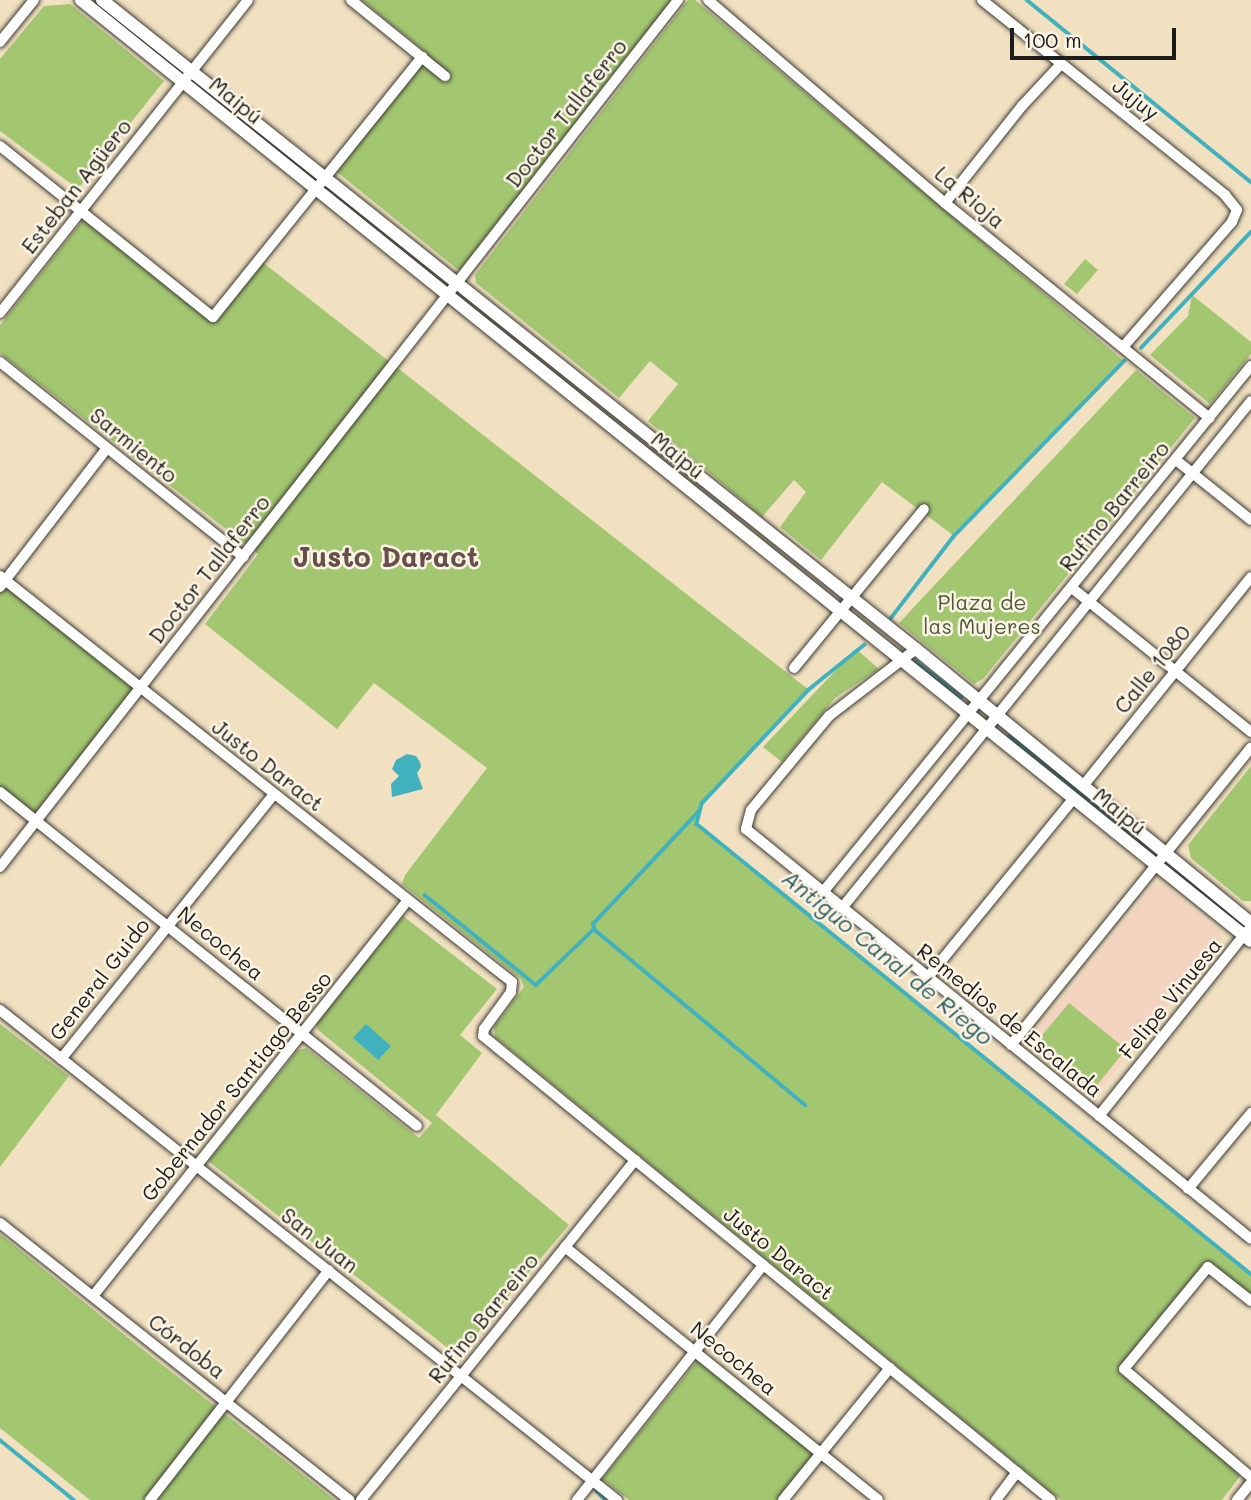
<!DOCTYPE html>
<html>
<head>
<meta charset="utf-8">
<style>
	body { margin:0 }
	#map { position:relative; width:1251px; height:1500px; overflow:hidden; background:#f1e1c1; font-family:Mali,sans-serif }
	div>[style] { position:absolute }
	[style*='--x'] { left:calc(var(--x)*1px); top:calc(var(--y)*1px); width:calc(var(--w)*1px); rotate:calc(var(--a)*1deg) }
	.built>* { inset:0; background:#f4d3c1 }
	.green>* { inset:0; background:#a3c771 }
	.water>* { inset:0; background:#42b1be }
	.stream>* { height:3.5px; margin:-1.75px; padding:0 1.75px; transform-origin:1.75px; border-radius:1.75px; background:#42b1be }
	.roads { filter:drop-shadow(0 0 2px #3c3a35) drop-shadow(0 0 2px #3c3a35) }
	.minor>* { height:10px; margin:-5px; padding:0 5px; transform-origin:5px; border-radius:5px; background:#fff }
	.tertiary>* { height:12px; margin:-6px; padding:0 6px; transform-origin:6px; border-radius:6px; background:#fff }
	span { translate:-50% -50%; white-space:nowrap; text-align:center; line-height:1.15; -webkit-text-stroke:5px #fcf5e5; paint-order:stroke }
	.street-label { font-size:21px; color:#1c1c1c }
	.park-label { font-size:21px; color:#4b583a }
	.water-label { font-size:23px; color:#2d5f65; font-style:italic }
	.district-label { font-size:28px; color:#674f4b; font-weight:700 }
	.scale { position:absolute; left:1010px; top:28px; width:166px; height:32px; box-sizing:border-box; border:4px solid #1c1c1c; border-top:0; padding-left:9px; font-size:21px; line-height:24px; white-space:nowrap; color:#1c1c1c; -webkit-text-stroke:5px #fcf5e5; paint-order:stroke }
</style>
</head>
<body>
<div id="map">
	<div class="built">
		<div style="clip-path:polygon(1154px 885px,1164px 885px,1220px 931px,1221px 940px,1099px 1090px,1091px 1092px,1035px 1047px,1033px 1035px)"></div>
	</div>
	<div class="green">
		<div style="clip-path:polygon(362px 0,672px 0,461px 270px,457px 269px,337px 172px,428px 54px)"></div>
		<div style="clip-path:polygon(688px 0,695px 0,1124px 361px,954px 536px,882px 482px,821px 560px,780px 527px,806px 492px,794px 480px,762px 517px,648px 421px,678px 384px,650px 361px,619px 398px,476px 283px,475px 275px)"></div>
		<div style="clip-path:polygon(70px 4px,164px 81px,78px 189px,0 131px,0 59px,44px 6px)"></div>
		<div style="clip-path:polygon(83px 220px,213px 317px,261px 261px,809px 690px,702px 804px,697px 824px,1251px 1273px,1251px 1301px,1208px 1267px,1125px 1369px,1244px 1471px,1222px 1500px,1061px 1500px,495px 1037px,494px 1027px,524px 987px,521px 979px,402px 884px,405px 875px,487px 768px,374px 683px,337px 729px,205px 624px,258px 554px,0 353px,0 325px)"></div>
		<div style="clip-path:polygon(1085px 259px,1098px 270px,1077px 294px,1064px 284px)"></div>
		<div style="clip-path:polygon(1192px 295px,1251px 342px,1251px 354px,1210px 404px,1150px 355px,1188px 316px)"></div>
		<div style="clip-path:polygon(1136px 370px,1195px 418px,983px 679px,974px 684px,899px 623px)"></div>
		<div style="clip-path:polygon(0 576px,140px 688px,36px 821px,0 792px)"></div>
		<div style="clip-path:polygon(856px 649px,879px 669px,835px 698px,782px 762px,763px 747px)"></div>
		<div style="clip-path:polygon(1251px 766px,1251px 901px,1243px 901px,1191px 858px,1188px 845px)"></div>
		<div style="clip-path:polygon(403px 916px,497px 989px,460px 1035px,482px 1053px,436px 1115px,569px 1225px,458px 1356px,208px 1161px,298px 1050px,306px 1048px,419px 1138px,432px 1123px,318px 1030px,316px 1023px)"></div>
		<div style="clip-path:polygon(1069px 1003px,1126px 1049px,1097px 1085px,1039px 1039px)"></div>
		<div style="clip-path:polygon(0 1024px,69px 1076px,0 1167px)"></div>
		<div style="clip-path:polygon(0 1234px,137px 1345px,335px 1500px,90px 1500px,0 1428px)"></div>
		<div style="clip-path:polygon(698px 1360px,817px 1454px,778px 1500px,629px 1500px,602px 1479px)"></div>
	</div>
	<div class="water">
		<div style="clip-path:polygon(407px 754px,416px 756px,420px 762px,421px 767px,417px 773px,423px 789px,392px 797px,391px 784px,399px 776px,392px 769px,396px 760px)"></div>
		<div style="clip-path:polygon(366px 1024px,391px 1046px,378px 1060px,353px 1038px)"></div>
	</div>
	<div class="stream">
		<div style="--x:1027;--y:0;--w:289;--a:39.1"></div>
		<div style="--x:1141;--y:348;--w:160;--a:-46.5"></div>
		<div style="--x:891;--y:618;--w:103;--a:-52.5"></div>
		<div style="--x:954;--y:536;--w:244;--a:-45.8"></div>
		<div style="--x:865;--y:645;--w:72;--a:141.2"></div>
		<div style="--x:809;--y:690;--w:156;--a:133.2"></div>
		<div style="--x:702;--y:804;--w:21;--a:104"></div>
		<div style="--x:697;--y:824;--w:714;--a:39.09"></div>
		<div style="--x:916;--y:662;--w:57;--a:37.9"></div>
		<div style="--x:1009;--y:736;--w:177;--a:38.8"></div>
		<div style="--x:1176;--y:871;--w:64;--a:38.7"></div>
		<div style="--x:425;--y:895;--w:143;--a:39"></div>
		<div style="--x:536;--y:985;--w:81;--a:-44"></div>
		<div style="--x:594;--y:929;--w:5;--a:-101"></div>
		<div style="--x:593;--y:924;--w:155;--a:-46.8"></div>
		<div style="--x:594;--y:929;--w:275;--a:39.8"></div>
		<div style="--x:0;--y:1440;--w:95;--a:39"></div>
		<div style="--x:597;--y:1491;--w:13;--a:45"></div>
	</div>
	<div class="roads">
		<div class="minor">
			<div style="--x:351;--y:0;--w:121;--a:39"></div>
			<div style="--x:708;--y:0;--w:312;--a:40.6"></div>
			<div style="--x:945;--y:203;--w:341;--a:39.1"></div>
			<div style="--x:982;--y:0;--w:312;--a:38.7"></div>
			<div style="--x:1225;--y:195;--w:19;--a:51"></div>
			<div style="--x:1237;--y:210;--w:13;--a:113"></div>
			<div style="--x:1232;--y:222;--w:166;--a:131.1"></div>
			<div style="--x:0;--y:42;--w:54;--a:-51"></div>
			<div style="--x:0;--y:146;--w:273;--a:38.8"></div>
			<div style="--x:213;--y:317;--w:334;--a:-51.2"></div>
			<div style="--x:945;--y:203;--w:124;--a:-51.6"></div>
			<div style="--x:1022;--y:106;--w:57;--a:-47.1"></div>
			<div style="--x:0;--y:313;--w:399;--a:-51.6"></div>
			<div style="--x:0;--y:362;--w:312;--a:38.7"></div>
			<div style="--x:1176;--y:460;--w:96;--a:38.7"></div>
			<div style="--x:0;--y:576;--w:653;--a:38.41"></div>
			<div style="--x:512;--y:982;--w:10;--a:96"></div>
			<div style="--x:511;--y:992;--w:46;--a:126.1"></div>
			<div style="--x:484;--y:1029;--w:7;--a:98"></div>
			<div style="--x:483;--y:1036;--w:733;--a:39.25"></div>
			<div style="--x:0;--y:587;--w:175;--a:-52.4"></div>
			<div style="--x:1072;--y:588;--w:230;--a:38.8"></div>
			<div style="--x:916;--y:649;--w:110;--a:142.4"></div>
			<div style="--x:829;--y:716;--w:122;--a:129.7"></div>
			<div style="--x:751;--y:810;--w:20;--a:105"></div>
			<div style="--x:746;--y:829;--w:650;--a:39.07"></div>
			<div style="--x:794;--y:668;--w:205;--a:-50.7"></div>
			<div style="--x:1083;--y:786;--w:268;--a:-51.2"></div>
			<div style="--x:0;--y:792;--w:534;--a:38.69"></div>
			<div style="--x:0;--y:867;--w:1101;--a:-51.97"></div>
			<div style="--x:823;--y:892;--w:678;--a:-50.87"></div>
			<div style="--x:842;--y:908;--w:651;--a:-51.11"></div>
			<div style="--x:928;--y:977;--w:231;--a:-50.8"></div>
			<div style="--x:0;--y:1010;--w:788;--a:38.46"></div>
			<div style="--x:1011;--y:1045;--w:382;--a:-51.1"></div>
			<div style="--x:61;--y:1059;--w:340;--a:-51.2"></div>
			<div style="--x:1099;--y:1116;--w:237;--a:-51.3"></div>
			<div style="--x:1188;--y:1189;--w:99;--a:-50.3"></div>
			<div style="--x:0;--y:1223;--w:446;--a:38.4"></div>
			<div style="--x:565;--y:1247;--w:402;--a:38.9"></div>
			<div style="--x:93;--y:1296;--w:506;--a:-51.5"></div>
			<div style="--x:1251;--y:1301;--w:55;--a:-141.7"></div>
			<div style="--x:1208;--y:1267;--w:132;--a:129.5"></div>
			<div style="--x:1124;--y:1369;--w:167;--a:40.4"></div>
			<div style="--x:150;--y:1500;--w:291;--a:-52.1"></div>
			<div style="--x:361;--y:1500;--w:437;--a:-51.1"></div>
			<div style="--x:577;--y:1500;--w:300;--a:-51.6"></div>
			<div style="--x:783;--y:1500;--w:170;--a:-51"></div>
			<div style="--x:996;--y:1500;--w:35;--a:-53"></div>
			<div style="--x:1237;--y:1500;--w:22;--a:-51"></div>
		</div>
		<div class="tertiary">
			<div style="--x:81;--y:0;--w:1501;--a:38.81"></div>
			<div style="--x:102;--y:0;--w:1041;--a:38.57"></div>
			<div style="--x:916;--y:649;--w:433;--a:39.3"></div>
		</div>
	</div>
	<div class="street-label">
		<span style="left:1136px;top:99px;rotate:39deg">Jujuy</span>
		<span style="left:236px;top:100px;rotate:39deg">Maipú</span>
		<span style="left:566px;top:113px;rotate:-52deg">Doctor Tallaferro</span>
		<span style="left:76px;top:186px;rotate:-52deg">Esteban Agüero</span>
		<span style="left:970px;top:197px;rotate:40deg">La Rioja</span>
		<span style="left:134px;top:445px;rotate:39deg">Sarmiento</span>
		<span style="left:678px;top:455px;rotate:39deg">Maipú</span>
		<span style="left:1114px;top:506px;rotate:-51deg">Rufino Barreiro</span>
		<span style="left:209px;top:569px;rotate:-52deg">Doctor Tallaferro</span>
		<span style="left:1152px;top:669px;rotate:-51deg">Calle 1080</span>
		<span style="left:268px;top:765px;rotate:38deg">Justo Daract</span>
		<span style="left:1120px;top:811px;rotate:39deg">Maipú</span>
		<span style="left:221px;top:943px;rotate:39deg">Necochea</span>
		<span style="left:99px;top:979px;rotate:-52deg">General Guido</span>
		<span style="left:1170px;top:998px;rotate:-51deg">Felipe Vinuesa</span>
		<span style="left:1010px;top:1020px;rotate:39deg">Remedios de Escalada</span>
		<span style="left:236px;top:1086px;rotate:-51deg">Gobernador Santiago Besso</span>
		<span style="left:320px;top:1240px;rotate:38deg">San Juan</span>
		<span style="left:779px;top:1253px;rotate:39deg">Justo Daract</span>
		<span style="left:483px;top:1318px;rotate:-51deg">Rufino Barreiro</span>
		<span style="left:187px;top:1346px;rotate:38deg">Córdoba</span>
		<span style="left:734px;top:1358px;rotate:39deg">Necochea</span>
	</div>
	<div class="park-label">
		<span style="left:982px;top:614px">Plaza de<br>las Mujeres</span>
	</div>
	<div class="water-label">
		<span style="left:888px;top:957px;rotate:39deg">Antiguo Canal de Riego</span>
	</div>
	<div class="district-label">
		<span style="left:386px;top:556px">Justo Daract</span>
	</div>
	<div class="scale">100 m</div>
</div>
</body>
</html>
